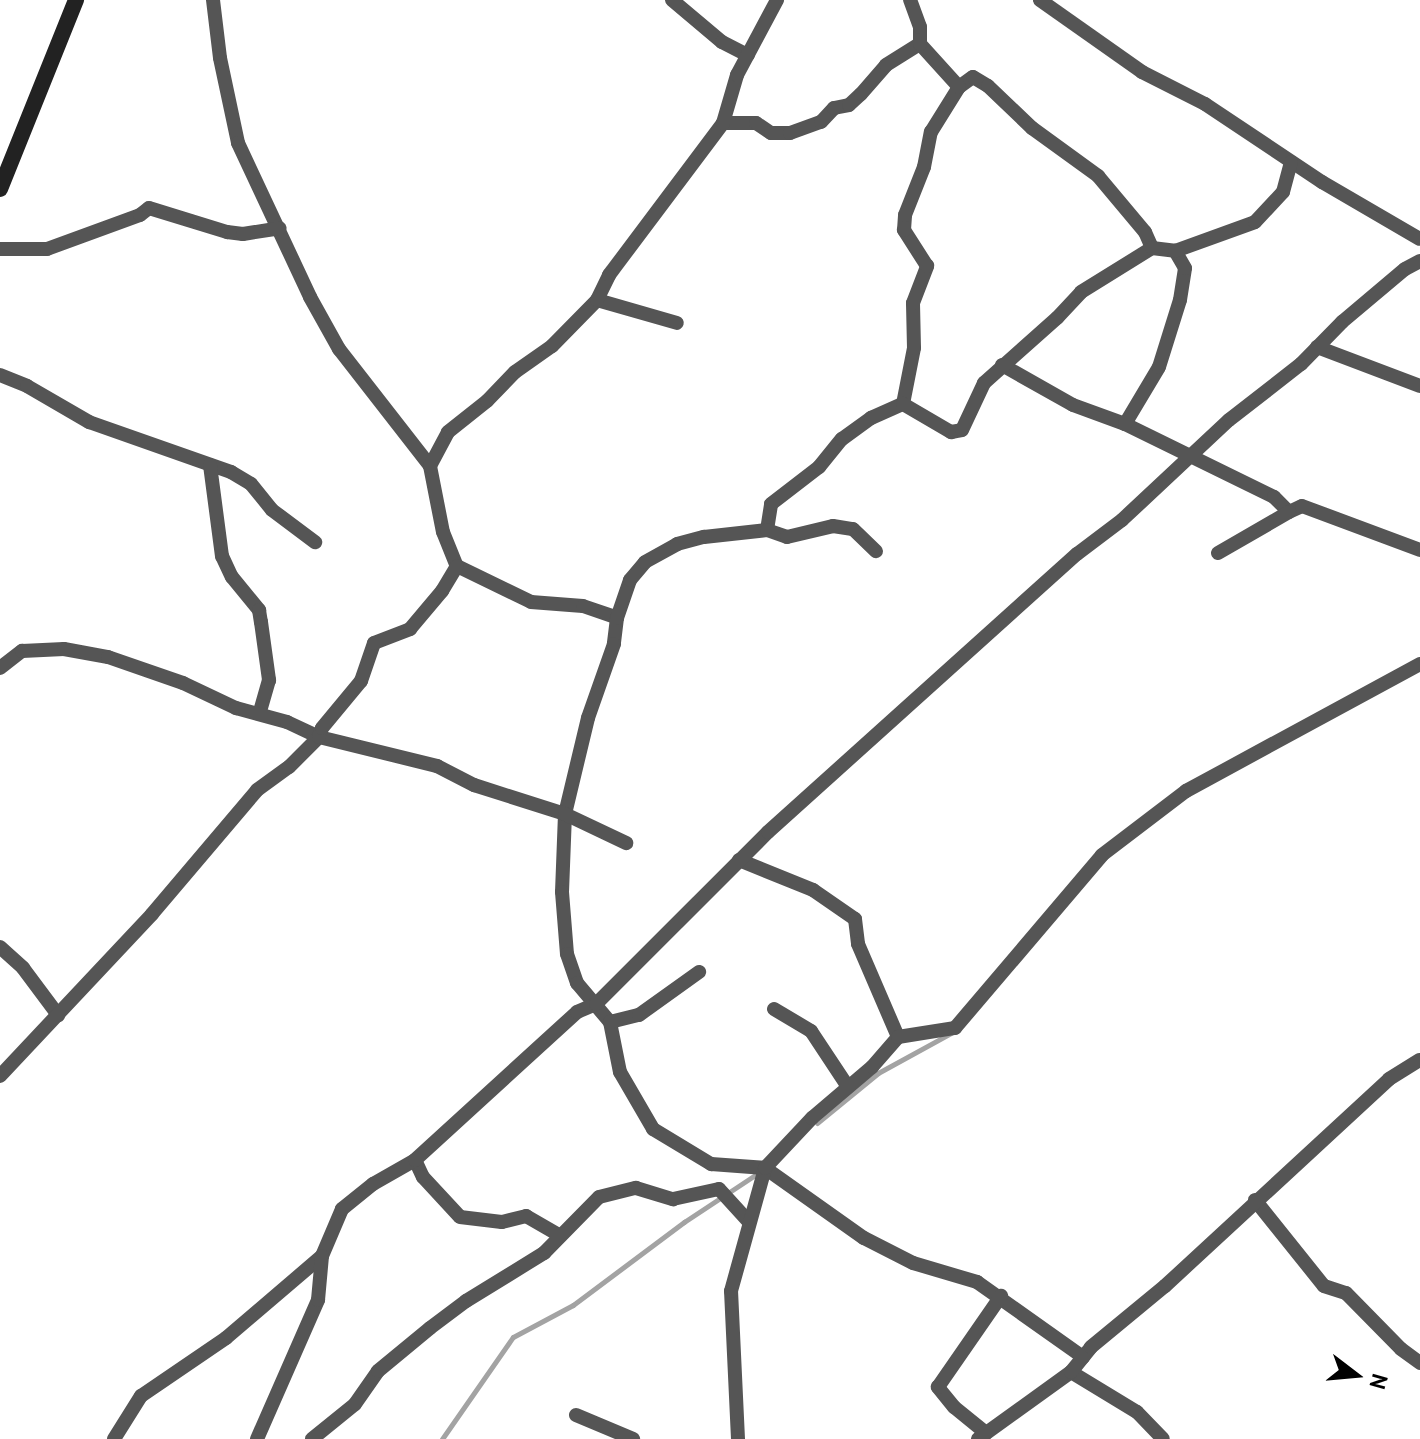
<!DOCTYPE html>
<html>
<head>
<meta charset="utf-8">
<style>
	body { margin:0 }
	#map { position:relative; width:1420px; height:1439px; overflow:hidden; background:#fff; font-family:"PT Sans",sans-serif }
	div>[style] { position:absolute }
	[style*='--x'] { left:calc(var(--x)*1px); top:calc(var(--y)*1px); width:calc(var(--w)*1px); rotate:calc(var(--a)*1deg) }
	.stream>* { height:5px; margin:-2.5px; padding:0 2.5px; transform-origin:2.5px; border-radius:2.5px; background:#a3a3a3 }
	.street>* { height:14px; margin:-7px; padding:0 7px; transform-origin:7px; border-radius:7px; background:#555 }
	.secondary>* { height:16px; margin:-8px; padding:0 8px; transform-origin:8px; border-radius:8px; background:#222 }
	span { translate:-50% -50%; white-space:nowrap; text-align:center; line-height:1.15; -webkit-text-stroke:6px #fff; paint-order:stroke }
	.north { position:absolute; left:1316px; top:1335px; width:80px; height:80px; -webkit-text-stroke:6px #fff; paint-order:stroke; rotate:106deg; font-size:22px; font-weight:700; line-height:32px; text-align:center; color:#000 }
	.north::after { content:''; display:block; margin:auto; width:28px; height:36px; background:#000; clip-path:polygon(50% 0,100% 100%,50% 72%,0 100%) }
</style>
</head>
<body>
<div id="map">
	<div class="stream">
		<div style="--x:817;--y:1123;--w:79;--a:-39.3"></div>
		<div style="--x:878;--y:1073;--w:83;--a:-28.7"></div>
		<div style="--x:442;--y:1439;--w:124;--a:-55.2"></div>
		<div style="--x:513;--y:1337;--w:68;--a:-28.1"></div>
		<div style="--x:573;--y:1305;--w:139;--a:-36.8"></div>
		<div style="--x:684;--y:1222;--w:92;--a:-33.5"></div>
	</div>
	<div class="street">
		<div style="--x:213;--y:0;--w:58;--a:83.1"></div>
		<div style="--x:220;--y:58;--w:87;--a:78"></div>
		<div style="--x:238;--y:143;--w:170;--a:64.9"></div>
		<div style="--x:310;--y:297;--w:60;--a:60.9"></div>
		<div style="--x:339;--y:349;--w:148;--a:52.1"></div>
		<div style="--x:430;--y:466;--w:67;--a:78.9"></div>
		<div style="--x:443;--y:532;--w:37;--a:68"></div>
		<div style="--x:457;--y:566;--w:82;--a:25.9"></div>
		<div style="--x:531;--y:602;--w:52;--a:4.4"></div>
		<div style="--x:583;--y:606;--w:36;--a:19"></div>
		<div style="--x:617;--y:618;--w:26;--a:97"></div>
		<div style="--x:614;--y:644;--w:78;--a:109.4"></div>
		<div style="--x:588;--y:718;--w:99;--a:103.5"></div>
		<div style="--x:565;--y:814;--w:78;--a:92.2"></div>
		<div style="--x:562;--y:892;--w:62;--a:85.4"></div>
		<div style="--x:567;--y:954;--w:31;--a:71"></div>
		<div style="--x:577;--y:983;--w:51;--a:49.8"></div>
		<div style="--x:610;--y:1022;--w:51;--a:78.7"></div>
		<div style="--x:620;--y:1072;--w:66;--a:59.9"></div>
		<div style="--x:653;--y:1129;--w:68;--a:31.1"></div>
		<div style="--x:711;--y:1164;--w:54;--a:4.2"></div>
		<div style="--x:765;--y:1168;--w:121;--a:35.3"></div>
		<div style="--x:864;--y:1238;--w:55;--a:27"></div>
		<div style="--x:913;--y:1263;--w:67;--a:16.5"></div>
		<div style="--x:977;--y:1282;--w:130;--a:35.3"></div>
		<div style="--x:672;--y:0;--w:65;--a:40"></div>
		<div style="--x:722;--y:42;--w:29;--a:27"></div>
		<div style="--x:1040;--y:0;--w:125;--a:35.2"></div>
		<div style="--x:1142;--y:72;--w:71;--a:26.9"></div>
		<div style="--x:1205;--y:104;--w:141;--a:33.7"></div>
		<div style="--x:1322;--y:182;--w:113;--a:30.2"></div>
		<div style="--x:959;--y:87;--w:17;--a:-36"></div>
		<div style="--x:973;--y:77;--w:17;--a:31"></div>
		<div style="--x:988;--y:86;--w:61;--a:43.7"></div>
		<div style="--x:1032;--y:128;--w:82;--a:36"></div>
		<div style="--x:1098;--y:176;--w:73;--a:50"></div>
		<div style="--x:1145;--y:232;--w:17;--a:66"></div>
		<div style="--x:723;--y:123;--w:33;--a:0"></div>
		<div style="--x:756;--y:123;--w:18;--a:34"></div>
		<div style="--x:771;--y:133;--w:19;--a:0"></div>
		<div style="--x:790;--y:133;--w:33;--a:-20"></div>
		<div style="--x:821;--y:122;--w:19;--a:-47"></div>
		<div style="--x:834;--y:108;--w:15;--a:-11"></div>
		<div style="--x:849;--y:105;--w:16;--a:-43"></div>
		<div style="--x:861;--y:94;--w:38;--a:-49"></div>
		<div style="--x:886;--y:65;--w:40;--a:-32"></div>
		<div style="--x:0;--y:249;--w:47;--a:0"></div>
		<div style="--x:47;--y:249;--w:99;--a:-20.1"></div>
		<div style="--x:140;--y:215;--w:11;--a:-38"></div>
		<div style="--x:149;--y:208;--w:82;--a:17.1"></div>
		<div style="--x:227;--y:232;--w:16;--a:7"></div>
		<div style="--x:243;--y:234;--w:37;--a:-9"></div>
		<div style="--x:597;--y:300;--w:83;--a:16"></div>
		<div style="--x:1317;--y:347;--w:110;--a:20.7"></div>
		<div style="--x:1002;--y:365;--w:81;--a:29.4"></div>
		<div style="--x:1073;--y:405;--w:55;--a:20.1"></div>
		<div style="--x:1125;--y:424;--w:166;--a:26.1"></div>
		<div style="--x:1274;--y:497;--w:21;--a:45"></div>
		<div style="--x:1289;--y:512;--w:14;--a:-25"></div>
		<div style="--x:1302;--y:506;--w:126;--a:20.4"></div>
		<div style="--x:0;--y:375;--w:29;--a:22"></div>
		<div style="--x:27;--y:386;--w:72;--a:30.1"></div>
		<div style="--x:89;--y:422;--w:151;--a:19.4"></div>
		<div style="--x:231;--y:472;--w:23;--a:31"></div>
		<div style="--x:251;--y:484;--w:33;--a:51"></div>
		<div style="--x:272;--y:510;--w:54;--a:36.7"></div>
		<div style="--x:903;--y:404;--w:57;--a:-78.9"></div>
		<div style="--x:914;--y:348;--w:45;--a:-91.3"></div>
		<div style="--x:913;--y:303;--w:40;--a:-69"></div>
		<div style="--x:927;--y:266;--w:43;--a:-122.6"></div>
		<div style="--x:904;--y:230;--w:15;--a:-86"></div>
		<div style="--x:905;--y:215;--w:52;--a:-68.4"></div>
		<div style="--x:924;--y:167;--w:36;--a:-79"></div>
		<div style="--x:931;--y:132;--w:53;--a:-58.1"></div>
		<div style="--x:959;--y:87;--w:58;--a:-132.2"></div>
		<div style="--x:920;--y:44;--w:17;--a:-90"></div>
		<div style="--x:920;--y:27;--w:29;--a:-110"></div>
		<div style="--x:1125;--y:424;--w:66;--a:-59.2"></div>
		<div style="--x:1159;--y:367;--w:70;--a:-72.6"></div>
		<div style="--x:1180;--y:300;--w:32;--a:-81"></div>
		<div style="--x:1185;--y:268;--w:20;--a:-120"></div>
		<div style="--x:210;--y:465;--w:92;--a:82.5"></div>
		<div style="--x:222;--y:556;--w:23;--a:65"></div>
		<div style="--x:232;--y:577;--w:43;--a:50.7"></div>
		<div style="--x:259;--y:610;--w:12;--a:81"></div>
		<div style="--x:261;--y:622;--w:59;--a:82.1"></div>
		<div style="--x:269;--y:680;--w:35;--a:106"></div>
		<div style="--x:430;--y:466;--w:38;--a:-62"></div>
		<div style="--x:448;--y:432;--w:50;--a:-38.5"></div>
		<div style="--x:487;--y:401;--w:40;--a:-46"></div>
		<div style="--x:515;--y:372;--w:45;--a:-35.1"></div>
		<div style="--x:552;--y:346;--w:64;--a:-45.6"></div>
		<div style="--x:597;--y:300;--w:28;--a:-64"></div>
		<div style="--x:609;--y:275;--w:190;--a:-53.1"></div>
		<div style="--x:723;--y:123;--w:50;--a:-73.7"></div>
		<div style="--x:737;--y:75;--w:85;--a:-61.9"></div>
		<div style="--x:767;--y:530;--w:26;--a:-81"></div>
		<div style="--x:771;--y:504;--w:61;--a:-37.6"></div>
		<div style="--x:819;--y:467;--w:36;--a:-51"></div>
		<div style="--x:842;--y:439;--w:36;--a:-36"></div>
		<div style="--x:871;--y:418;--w:35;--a:-24"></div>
		<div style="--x:903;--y:404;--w:56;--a:30.3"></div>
		<div style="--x:951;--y:432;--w:11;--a:-10"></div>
		<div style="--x:962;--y:430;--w:52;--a:-64.9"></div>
		<div style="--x:984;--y:383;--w:98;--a:-41.7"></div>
		<div style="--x:1057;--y:318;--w:35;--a:-47"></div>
		<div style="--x:1081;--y:292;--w:84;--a:-31.8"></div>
		<div style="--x:1152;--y:248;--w:23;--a:7"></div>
		<div style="--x:1175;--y:251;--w:85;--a:-19.9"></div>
		<div style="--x:1255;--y:222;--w:41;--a:-47"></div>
		<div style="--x:1283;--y:192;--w:31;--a:-75"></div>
		<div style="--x:1218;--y:553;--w:82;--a:-30"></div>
		<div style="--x:617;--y:618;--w:40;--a:-71.1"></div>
		<div style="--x:630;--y:580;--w:23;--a:-50"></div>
		<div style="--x:645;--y:562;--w:37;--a:-29"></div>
		<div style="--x:677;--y:544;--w:28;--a:-15"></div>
		<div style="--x:704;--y:537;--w:63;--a:-6.3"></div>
		<div style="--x:767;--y:530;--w:21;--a:19"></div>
		<div style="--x:787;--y:537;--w:47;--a:-13.4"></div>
		<div style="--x:833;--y:526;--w:20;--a:9"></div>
		<div style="--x:853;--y:529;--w:32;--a:44"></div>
		<div style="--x:0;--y:668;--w:28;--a:-38"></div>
		<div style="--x:22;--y:651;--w:42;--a:-2.7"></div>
		<div style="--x:64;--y:649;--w:45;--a:10.3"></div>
		<div style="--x:108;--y:657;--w:79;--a:19.1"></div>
		<div style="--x:183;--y:683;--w:59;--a:25.3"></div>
		<div style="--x:236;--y:708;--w:53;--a:15.4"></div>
		<div style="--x:287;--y:722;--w:35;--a:25"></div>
		<div style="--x:319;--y:737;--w:122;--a:13.8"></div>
		<div style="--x:437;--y:766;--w:42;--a:27.2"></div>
		<div style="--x:474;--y:785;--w:96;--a:17.7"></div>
		<div style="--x:565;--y:814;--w:68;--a:25.4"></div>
		<div style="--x:739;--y:860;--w:80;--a:22.1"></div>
		<div style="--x:813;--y:890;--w:51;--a:34.6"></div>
		<div style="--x:855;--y:919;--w:25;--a:83"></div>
		<div style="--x:858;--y:944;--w:101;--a:66.7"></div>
		<div style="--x:0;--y:947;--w:31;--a:42"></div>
		<div style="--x:23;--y:968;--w:59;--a:53.3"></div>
		<div style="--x:774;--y:1009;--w:43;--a:30.7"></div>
		<div style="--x:811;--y:1031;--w:67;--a:56.5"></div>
		<div style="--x:610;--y:1022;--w:30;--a:-14"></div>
		<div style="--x:639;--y:1015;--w:74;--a:-35.6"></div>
		<div style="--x:0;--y:1076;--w:222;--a:-46.8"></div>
		<div style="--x:152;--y:914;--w:162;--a:-49.7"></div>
		<div style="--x:257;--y:790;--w:39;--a:-36"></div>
		<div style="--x:289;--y:767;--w:42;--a:-45"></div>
		<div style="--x:319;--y:737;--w:9;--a:-72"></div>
		<div style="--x:322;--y:728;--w:61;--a:-50.3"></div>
		<div style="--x:361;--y:681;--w:40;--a:-71.1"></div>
		<div style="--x:374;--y:643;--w:39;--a:-21"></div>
		<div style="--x:410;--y:629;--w:50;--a:-49.9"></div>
		<div style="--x:442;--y:591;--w:29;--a:-59"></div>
		<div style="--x:415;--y:1160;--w:19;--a:65"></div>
		<div style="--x:423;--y:1177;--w:54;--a:47.2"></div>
		<div style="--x:460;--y:1217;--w:42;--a:6.8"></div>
		<div style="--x:502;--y:1222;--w:25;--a:-14"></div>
		<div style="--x:526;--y:1216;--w:38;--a:30"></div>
		<div style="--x:1255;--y:1200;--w:110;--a:51.3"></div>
		<div style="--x:1324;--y:1286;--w:23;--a:18"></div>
		<div style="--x:1346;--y:1293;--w:78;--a:45.5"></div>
		<div style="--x:1401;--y:1349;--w:24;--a:36"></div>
		<div style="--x:1071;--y:1372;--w:77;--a:31.2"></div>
		<div style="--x:1137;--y:1412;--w:37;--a:46"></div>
		<div style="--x:576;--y:1415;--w:62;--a:22.8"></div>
		<div style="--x:986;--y:1433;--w:41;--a:-140.9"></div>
		<div style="--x:954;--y:1407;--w:26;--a:-129"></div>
		<div style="--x:938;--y:1387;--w:111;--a:-55.3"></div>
		<div style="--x:114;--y:1439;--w:51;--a:-57.9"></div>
		<div style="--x:141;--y:1396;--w:103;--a:-34.3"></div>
		<div style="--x:226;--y:1338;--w:126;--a:-40.5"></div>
		<div style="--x:322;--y:1256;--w:51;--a:-66.9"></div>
		<div style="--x:342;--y:1209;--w:40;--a:-39"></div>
		<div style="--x:373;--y:1184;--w:48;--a:-29.7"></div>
		<div style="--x:415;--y:1160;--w:219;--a:-42.4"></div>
		<div style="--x:577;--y:1012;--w:21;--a:-23"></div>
		<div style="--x:596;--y:1004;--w:243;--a:-45"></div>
		<div style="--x:768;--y:832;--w:416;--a:-42"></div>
		<div style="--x:1077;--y:554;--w:56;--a:-37.1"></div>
		<div style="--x:1122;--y:520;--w:146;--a:-43.1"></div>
		<div style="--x:1229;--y:420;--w:91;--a:-37.9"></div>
		<div style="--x:1301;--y:364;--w:59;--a:-45.7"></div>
		<div style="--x:1342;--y:322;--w:82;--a:-40.1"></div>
		<div style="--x:1405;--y:269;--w:17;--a:-28"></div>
		<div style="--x:257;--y:1439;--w:152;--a:-66.3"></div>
		<div style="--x:318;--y:1300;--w:44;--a:-84.8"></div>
		<div style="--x:312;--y:1439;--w:55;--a:-39.1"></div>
		<div style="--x:355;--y:1404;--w:40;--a:-55.1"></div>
		<div style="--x:378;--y:1371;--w:67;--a:-39.6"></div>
		<div style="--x:430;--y:1328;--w:45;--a:-36.9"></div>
		<div style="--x:466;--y:1301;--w:92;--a:-31.6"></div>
		<div style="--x:544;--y:1253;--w:78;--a:-45.5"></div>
		<div style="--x:599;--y:1197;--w:38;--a:-14"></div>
		<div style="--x:636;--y:1188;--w:39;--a:17"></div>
		<div style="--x:673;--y:1199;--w:47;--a:-12.3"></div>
		<div style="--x:719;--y:1189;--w:45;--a:47.7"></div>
		<div style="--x:738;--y:1439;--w:148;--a:-92.7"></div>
		<div style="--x:731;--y:1291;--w:128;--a:-74.5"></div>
		<div style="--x:765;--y:1168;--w:69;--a:-46.8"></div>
		<div style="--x:812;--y:1118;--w:79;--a:-40.4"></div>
		<div style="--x:872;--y:1067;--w:40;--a:-49"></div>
		<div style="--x:898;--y:1037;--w:58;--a:-9"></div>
		<div style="--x:955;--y:1028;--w:227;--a:-49.6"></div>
		<div style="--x:1102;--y:855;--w:106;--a:-37.3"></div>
		<div style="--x:1186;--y:791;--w:266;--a:-28.5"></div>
		<div style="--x:978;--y:1439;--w:115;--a:-35.8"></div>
		<div style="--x:1071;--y:1372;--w:32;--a:-51"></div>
		<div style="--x:1091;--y:1347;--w:96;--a:-39.5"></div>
		<div style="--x:1165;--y:1286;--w:305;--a:-42.7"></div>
		<div style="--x:1389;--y:1079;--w:36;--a:-32"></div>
	</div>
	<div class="secondary">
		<div style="--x:0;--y:189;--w:204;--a:-68.1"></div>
	</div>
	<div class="north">N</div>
</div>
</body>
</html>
